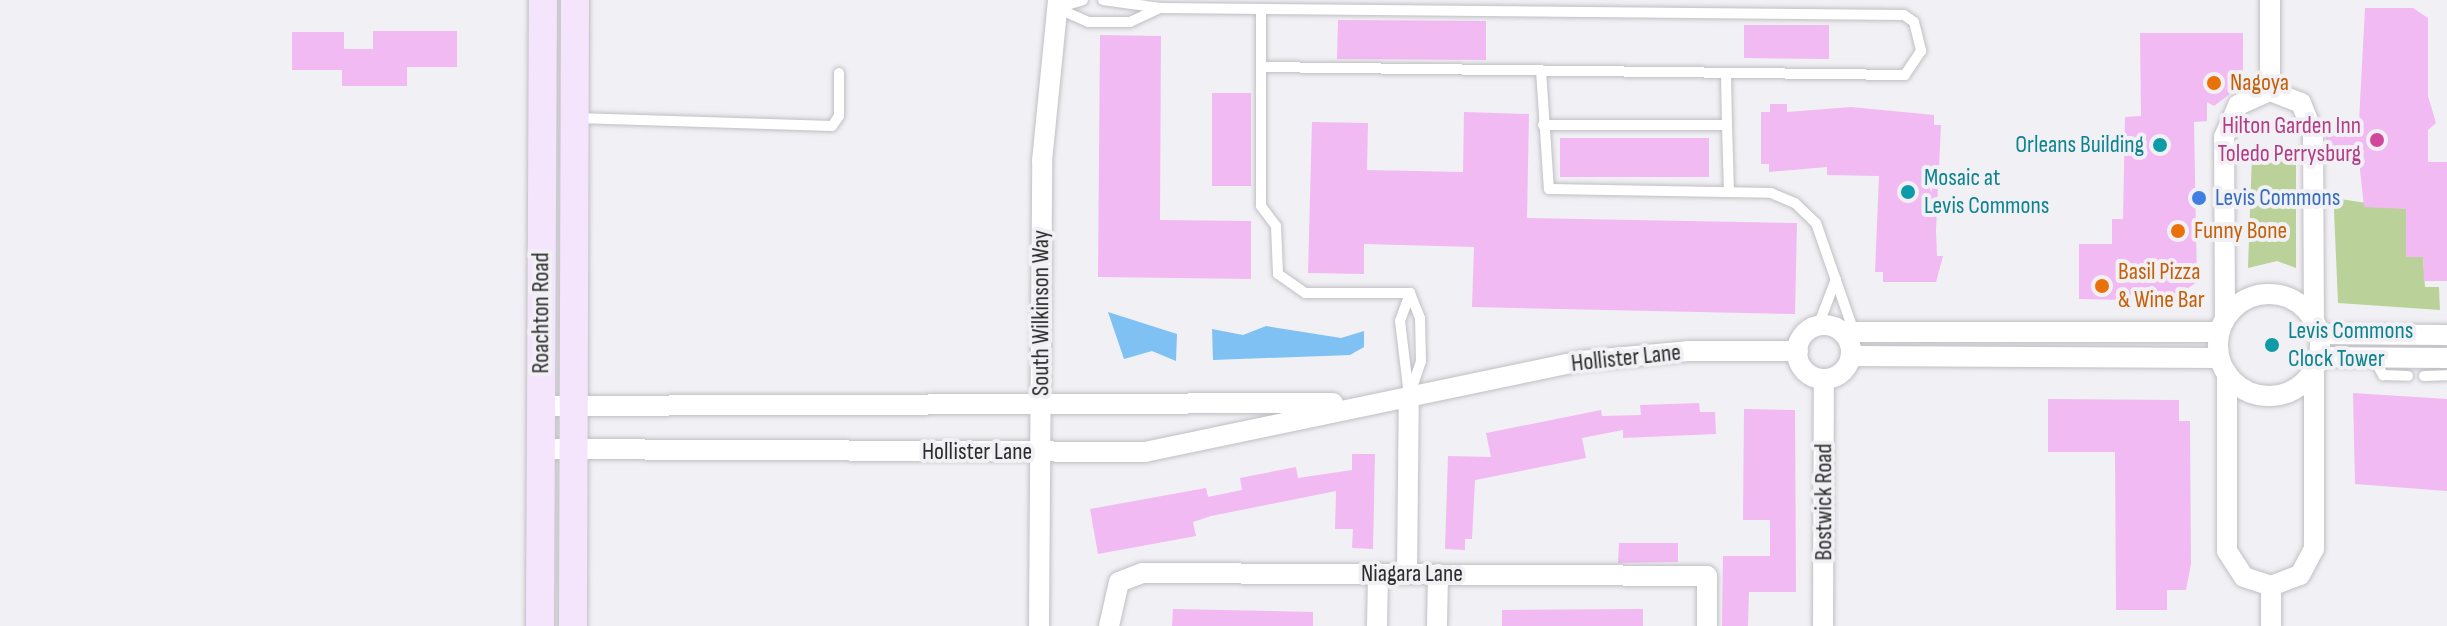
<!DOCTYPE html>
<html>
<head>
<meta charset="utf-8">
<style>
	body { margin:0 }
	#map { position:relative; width:2447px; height:626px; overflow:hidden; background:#f1f0f4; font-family:"Sofia Sans Condensed",sans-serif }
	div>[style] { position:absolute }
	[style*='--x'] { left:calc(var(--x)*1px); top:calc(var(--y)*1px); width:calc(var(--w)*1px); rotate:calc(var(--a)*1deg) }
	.green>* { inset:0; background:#bad299 }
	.water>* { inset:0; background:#7fc1f2 }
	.building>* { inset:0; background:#f1baf2 }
	.roads { filter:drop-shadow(0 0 2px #c0bfc3) drop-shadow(0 0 2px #c0bfc3) }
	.lane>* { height:10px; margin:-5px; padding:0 5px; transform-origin:5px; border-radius:5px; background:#fff }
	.street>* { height:20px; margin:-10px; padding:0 10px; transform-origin:10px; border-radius:10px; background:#fff }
	.street>.ring { margin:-10px; padding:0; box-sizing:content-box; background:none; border:20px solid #fff; border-radius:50% }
	.secondary>* { height:28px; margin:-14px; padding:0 14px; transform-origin:14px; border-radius:14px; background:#f4e5fd }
	.dots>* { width:22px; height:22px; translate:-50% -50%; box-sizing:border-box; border:4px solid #f1f0f4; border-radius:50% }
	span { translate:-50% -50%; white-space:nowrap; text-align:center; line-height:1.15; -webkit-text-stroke:8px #f1f0f4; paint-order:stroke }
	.food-label { font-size:24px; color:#c56008 }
	.left { translate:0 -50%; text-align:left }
	.hotel-label { font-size:24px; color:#b23c85 }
	.right { translate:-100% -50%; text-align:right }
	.culture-label { font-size:24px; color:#0d838f }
	.shop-label { font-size:24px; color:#366cbe }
	.street-label { font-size:24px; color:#2b2b2c }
</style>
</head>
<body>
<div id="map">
	<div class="green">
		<div style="clip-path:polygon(2252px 155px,2269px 163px,2296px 159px,2296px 268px,2277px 261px,2248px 268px)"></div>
		<div style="clip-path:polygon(2340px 199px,2406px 209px,2406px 256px,2423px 257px,2425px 287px,2439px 287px,2440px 310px,2338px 303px,2334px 210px)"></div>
	</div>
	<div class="water">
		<div style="clip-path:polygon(1108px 312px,1177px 334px,1176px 361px,1152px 351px,1124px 359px)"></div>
		<div style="clip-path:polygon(1266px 326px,1341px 338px,1364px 331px,1364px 347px,1350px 355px,1213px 360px,1212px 329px,1243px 335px)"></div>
	</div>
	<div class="building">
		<div style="clip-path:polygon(2365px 8px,2413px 8px,2428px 18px,2428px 96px,2436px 123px,2428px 130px,2428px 162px,2447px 162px,2447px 281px,2424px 281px,2423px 257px,2406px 257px,2406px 209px,2364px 207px,2359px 161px,2326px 152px,2326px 129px,2359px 121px)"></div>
		<div style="clip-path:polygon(1338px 20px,1486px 21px,1486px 60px,1337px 59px)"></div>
		<div style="clip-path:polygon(1744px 25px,1829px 25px,1829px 59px,1744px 58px)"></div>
		<div style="clip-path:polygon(373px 31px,457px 31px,457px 67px,407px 67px,407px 86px,342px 86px,342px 70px,292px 70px,292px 32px,344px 32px,344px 49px,373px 49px)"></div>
		<div style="clip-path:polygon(2140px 33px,2243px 33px,2243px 84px,2214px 106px,2207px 102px,2207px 121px,2194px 122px,2197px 282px,2169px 301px,2079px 299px,2079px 244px,2112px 244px,2112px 219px,2123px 219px,2125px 117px,2141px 116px)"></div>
		<div style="clip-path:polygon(1100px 35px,1161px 36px,1160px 220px,1251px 221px,1251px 279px,1098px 277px)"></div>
		<div style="clip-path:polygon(1212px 93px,1251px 93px,1251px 186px,1212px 186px)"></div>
		<div style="clip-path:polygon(1770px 104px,1787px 104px,1787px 112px,1851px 107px,1934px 115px,1934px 125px,1941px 125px,1936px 230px,1937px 256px,1943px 256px,1936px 282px,1883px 282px,1883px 272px,1875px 272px,1879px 176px,1827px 175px,1827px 167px,1769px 172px,1769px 164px,1761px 164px,1761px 112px,1770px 112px)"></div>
		<div style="clip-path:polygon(1464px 112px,1529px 114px,1527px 218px,1797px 223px,1795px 314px,1472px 307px,1474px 247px,1364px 244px,1364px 274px,1308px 273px,1312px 122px,1368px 123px,1367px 170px,1463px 172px)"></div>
		<div style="clip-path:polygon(1560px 138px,1709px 138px,1709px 177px,1560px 177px)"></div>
		<div style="clip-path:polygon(2353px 393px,2447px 399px,2447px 491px,2355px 484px)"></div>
		<div style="clip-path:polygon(2048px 399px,2179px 400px,2179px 421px,2190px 421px,2191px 564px,2186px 590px,2167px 590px,2167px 610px,2116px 610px,2115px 452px,2048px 452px)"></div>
		<div style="clip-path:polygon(1699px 403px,1700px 412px,1715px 412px,1716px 434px,1623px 438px,1623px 430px,1582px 438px,1586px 458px,1475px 480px,1472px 539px,1465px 539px,1465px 550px,1445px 549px,1448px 456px,1491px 457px,1486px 433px,1601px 410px,1602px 416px,1641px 415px,1640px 405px)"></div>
		<div style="clip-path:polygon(1744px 409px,1795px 410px,1796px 592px,1749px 592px,1748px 626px,1722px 626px,1723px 556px,1770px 556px,1770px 520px,1743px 520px)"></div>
		<div style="clip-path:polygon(1352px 454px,1375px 454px,1373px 549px,1352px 548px,1353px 529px,1335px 529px,1336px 491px,1211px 516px,1193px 522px,1196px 536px,1098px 554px,1090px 509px,1206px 488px,1208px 497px,1242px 490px,1240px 478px,1296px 467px,1298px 478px,1352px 470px)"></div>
		<div style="clip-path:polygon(1619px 543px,1678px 543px,1678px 562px,1618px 563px)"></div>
		<div style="clip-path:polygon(1173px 609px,1313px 612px,1313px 626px,1172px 626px)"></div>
		<div style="clip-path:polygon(1643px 609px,1643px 626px,1502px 626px,1502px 610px)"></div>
	</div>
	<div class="roads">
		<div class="lane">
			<div style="--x:1103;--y:0;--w:58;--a:8"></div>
			<div style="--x:1160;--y:8;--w:744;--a:0.54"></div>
			<div style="--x:1904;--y:15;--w:12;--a:35"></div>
			<div style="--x:1914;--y:22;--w:30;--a:76"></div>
			<div style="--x:1921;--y:51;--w:29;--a:124"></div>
			<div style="--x:1905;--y:75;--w:644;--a:-179.29"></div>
			<div style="--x:1261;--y:67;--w:139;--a:90"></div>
			<div style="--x:1261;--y:206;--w:25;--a:53"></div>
			<div style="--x:1276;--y:226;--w:48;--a:87.6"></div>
			<div style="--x:1278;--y:274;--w:33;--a:35"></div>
			<div style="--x:1305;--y:293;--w:105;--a:0"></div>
			<div style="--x:1057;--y:8;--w:34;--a:24"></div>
			<div style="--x:1088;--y:22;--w:42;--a:0"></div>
			<div style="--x:1130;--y:22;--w:33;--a:-25"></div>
			<div style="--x:1057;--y:8;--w:27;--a:-17"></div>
			<div style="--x:1261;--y:9;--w:58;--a:90"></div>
			<div style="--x:1541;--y:70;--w:119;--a:86.2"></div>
			<div style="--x:1549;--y:189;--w:222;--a:1"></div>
			<div style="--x:1771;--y:193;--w:26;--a:23"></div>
			<div style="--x:1795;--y:203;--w:29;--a:44"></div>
			<div style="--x:1816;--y:223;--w:115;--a:70.8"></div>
			<div style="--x:1726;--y:73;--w:52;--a:88.9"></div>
			<div style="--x:576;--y:118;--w:256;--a:1.8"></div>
			<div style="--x:832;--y:126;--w:12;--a:-55"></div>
			<div style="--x:839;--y:116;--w:43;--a:-90"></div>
			<div style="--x:1543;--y:125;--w:184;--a:0"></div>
			<div style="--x:1727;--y:125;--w:67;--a:88.3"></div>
			<div style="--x:1818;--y:326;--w:50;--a:-69"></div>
			<div style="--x:2373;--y:357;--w:21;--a:61"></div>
			<div style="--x:2383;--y:375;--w:25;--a:2"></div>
			<div style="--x:2424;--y:376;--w:23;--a:-2"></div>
			<div style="--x:1409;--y:396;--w:37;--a:-71"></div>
			<div style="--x:1421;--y:361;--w:43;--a:-91.3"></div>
			<div style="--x:1420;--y:318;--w:27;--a:-112"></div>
			<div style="--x:1409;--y:396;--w:76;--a:-96.8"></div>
			<div style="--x:1400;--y:321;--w:30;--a:-70"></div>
		</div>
		<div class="street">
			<div style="--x:2270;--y:0;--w:91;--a:90"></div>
			<div class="ring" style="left:2218px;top:294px;width:82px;height:82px"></div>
			<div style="--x:2225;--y:318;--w:181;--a:-90.3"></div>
			<div style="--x:2224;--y:137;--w:35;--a:-66"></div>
			<div style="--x:2238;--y:105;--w:35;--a:-24"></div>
			<div style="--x:2270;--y:91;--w:33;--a:21"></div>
			<div style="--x:2301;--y:103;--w:32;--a:68"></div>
			<div style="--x:2313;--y:133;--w:185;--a:89.7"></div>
			<div class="ring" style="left:1797px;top:325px;width:34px;height:34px"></div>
			<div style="--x:1842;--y:332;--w:377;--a:0"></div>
			<div style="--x:2320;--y:334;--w:127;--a:0.5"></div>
			<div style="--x:1851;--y:356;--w:368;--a:0.3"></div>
			<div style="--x:2319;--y:357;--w:128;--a:0.4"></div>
			<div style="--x:2227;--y:373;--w:178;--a:90"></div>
			<div style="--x:2227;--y:551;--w:31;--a:57"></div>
			<div style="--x:2244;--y:577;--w:28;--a:18"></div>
			<div style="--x:2271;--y:586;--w:31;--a:-21"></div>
			<div style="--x:2300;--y:575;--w:30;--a:-62"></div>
			<div style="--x:2314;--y:549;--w:178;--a:-90"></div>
			<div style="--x:541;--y:406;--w:792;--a:-0.22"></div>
			<div style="--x:540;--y:449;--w:605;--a:0.28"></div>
			<div style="--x:1145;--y:452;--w:445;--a:-11.8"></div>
			<div style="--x:1581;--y:361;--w:107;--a:-5.3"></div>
			<div style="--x:1688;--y:351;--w:110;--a:0"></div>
			<div style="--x:1407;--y:573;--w:177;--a:-89.4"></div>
			<div style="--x:1039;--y:626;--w:465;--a:-89.6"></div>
			<div style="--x:1042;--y:161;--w:162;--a:-84.3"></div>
			<div style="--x:1109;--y:626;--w:45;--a:-77.2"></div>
			<div style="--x:1119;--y:582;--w:26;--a:-21"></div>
			<div style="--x:1143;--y:573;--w:564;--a:0.3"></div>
			<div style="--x:1707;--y:576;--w:50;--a:90"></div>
			<div style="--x:1377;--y:626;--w:53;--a:-88.9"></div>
			<div style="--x:1437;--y:626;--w:52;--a:-88.9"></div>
			<div style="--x:1823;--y:626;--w:247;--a:-89.8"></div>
			<div style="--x:2271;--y:626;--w:40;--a:-90"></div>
		</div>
		<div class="secondary">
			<div style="--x:540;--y:626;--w:626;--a:-89.73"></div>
			<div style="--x:573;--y:626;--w:626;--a:-89.82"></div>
		</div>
	</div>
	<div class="dots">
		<div style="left:2214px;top:83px;background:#e8710a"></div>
		<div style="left:2377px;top:140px;background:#d1479c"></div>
		<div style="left:2160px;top:145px;background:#0f9aa8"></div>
		<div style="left:1908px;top:192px;background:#0f9aa8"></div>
		<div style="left:2199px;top:198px;background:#3f7fe0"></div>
		<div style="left:2178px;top:231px;background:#e8710a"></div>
		<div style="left:2102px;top:286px;background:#e8710a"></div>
		<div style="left:2272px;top:345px;background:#0f9aa8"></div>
	</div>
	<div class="food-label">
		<span class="left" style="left:2230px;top:83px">Nagoya</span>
		<span class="left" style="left:2194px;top:231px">Funny Bone</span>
		<span class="left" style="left:2118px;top:286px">Basil Pizza<br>&amp; Wine Bar</span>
	</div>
	<div class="hotel-label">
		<span class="right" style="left:2361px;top:140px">Hilton Garden Inn<br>Toledo Perrysburg</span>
	</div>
	<div class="culture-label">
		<span class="right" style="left:2144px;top:145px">Orleans Building</span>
		<span class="left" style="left:1924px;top:192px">Mosaic at<br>Levis Commons</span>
		<span class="left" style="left:2288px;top:345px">Levis Commons<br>Clock Tower</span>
	</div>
	<div class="shop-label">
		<span class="left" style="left:2215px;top:198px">Levis Commons</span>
	</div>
	<div class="street-label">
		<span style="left:541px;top:313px;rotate:-90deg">Roachton Road</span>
		<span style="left:1041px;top:313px;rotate:-90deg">South Wilkinson Way</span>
		<span style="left:1626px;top:358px;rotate:-6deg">Hollister Lane</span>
		<span style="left:977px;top:452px">Hollister Lane</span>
		<span style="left:1824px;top:502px;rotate:-90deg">Bostwick Road</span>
		<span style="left:1412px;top:574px">Niagara Lane</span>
	</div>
</div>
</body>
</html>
